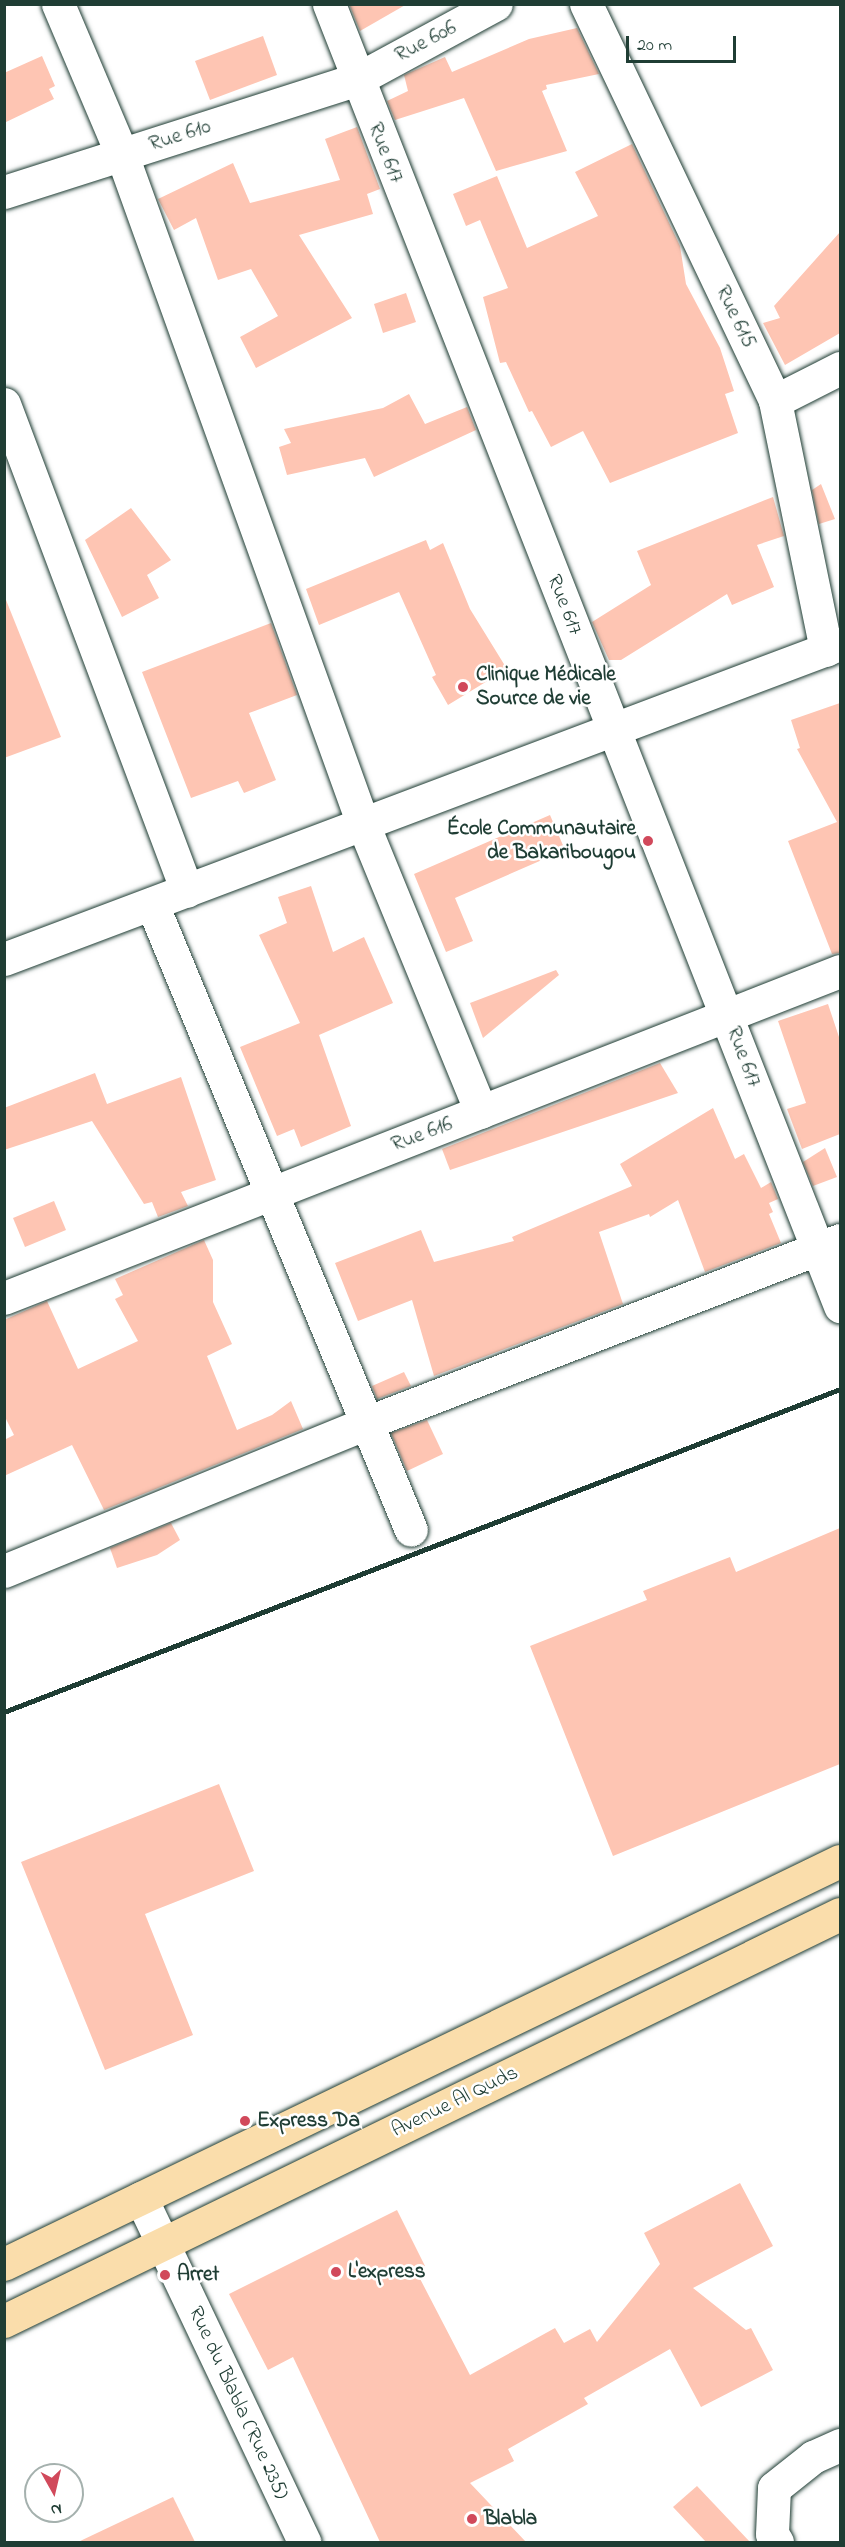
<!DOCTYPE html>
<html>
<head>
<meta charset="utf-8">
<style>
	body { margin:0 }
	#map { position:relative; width:845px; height:2547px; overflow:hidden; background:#fff; font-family:"Indie Flower",sans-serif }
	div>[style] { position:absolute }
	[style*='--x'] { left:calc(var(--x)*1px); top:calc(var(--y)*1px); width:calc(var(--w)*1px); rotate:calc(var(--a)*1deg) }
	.building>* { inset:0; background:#fec5b3 }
	.roads { filter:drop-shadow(0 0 2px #1f3d34) drop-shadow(0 0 2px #1f3d34) }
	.minor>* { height:33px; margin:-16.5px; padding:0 16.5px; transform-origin:16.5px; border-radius:16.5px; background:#fff }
	.major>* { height:33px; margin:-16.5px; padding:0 16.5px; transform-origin:16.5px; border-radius:16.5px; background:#faddab }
	.rail>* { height:4.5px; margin:-2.25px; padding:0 2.25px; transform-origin:2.25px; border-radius:2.25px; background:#1f3d34 }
	.dots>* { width:16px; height:16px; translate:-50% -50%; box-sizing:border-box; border:3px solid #fff; border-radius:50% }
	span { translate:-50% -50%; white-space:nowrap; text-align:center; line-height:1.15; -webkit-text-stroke:5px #fff; paint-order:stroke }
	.street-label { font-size:21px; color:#1f3d34 }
	.poi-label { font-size:21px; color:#1f3d34; font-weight:700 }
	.left { translate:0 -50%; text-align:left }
	.right { translate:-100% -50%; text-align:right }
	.frame { position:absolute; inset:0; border:6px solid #1f3d34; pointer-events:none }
	.north { position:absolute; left:24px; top:2463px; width:60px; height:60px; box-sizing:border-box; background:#fff; border:2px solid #a5b1ae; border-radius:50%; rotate:172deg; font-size:16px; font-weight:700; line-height:24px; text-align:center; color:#1f3d34 }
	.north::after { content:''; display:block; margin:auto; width:21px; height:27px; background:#d1495b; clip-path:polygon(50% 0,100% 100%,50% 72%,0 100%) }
	.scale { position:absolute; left:626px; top:36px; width:110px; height:27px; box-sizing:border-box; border:3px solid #1f3d34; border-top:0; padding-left:8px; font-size:18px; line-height:21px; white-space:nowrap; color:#1f3d34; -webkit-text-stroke:4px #fff; paint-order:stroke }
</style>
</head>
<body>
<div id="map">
	<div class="building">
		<div style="clip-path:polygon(349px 4px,407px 4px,360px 31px)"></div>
		<div style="clip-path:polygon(577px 28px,599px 74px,546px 85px,547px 89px,542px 91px,567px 151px,496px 171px,464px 98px,395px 120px,387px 101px,408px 91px,404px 75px,445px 57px,452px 72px,529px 39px)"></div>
		<div style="clip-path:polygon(263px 36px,277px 75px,210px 100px,195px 61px)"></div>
		<div style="clip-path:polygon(42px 56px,55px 86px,49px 89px,54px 99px,4px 123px,4px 73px)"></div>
		<div style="clip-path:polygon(357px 127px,380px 189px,367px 194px,373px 214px,299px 235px,352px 318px,256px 368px,240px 337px,278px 316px,251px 269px,218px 280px,196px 218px,174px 230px,158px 199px,233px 163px,250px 203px,340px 180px,325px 139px)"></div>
		<div style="clip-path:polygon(632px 144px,680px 246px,686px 284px,720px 348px,734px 391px,725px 394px,738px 433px,610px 483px,583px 431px,551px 447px,532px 411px,529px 412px,506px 362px,500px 363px,483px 297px,508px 288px,480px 220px,466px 226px,453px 194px,497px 176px,527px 248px,598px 216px,575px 172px)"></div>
		<div style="clip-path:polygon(840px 232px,840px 333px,785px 365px,763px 323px,780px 318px,774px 306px)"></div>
		<div style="clip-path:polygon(406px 293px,416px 322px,383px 333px,374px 304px)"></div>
		<div style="clip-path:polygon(409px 394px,425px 424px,467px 407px,476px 430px,374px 477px,365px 458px,287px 475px,279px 447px,291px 443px,284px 429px,383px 408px)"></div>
		<div style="clip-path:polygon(821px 484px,835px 519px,819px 524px,812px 490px)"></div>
		<div style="clip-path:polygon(773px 497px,784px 536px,757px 545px,774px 587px,732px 605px,727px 594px,621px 660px,609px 660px,592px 622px,651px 585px,637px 551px)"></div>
		<div style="clip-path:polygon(131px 508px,171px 560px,147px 575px,159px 598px,122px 617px,85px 540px)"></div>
		<div style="clip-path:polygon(426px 540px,430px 550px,443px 543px,470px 609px,507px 669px,448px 705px,432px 677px,436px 675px,399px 592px,319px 625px,306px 589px)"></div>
		<div style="clip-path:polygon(4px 595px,61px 737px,4px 758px)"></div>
		<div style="clip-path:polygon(271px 623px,297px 695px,249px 713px,276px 780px,244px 793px,238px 781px,191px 798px,142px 672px)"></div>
		<div style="clip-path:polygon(840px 703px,840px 953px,832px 954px,788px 841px,837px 822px,797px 749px,800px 748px,791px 720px)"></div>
		<div style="clip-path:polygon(550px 815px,565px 850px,455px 898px,473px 941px,446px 952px,414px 874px)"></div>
		<div style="clip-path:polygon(311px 886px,333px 952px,364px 937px,393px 1003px,319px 1035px,351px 1126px,301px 1147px,294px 1129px,277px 1136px,240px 1047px,300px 1023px,259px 935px,287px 923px,278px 897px)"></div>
		<div style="clip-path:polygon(556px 970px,559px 975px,483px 1038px,470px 1003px)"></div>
		<div style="clip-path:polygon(828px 1004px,840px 1040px,840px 1134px,802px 1149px,787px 1109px,806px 1103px,778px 1021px)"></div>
		<div style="clip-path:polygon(660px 1063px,678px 1093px,450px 1170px,442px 1149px)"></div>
		<div style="clip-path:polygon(95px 1073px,107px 1104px,181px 1077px,216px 1180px,181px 1192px,188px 1206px,158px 1217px,152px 1202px,144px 1204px,92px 1121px,4px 1150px,4px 1108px)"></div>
		<div style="clip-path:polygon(713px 1108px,735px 1159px,744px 1154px,761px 1188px,771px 1182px,778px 1199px,769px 1203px,773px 1212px,769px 1214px,781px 1243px,705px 1272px,678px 1200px,650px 1217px,649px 1214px,599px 1232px,623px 1304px,434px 1376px,412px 1300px,358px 1321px,335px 1263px,421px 1230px,434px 1262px,514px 1241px,512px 1237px,632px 1186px,620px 1164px)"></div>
		<div style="clip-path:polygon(825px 1148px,837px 1177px,813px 1186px,803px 1162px)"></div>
		<div style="clip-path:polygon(54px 1201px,66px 1230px,25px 1247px,13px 1218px)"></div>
		<div style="clip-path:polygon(204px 1240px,213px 1260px,213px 1302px,232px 1344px,207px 1356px,237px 1430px,272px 1415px,291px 1401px,303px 1429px,104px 1510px,72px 1445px,4px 1476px,4px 1440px,14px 1435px,4px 1415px,4px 1320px,47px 1301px,78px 1369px,138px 1341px,115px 1299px,123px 1295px,115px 1279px)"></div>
		<div style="clip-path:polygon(404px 1372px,411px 1386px,377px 1399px,372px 1386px)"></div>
		<div style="clip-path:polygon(427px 1420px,443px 1454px,407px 1471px,391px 1433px)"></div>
		<div style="clip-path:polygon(171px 1523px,180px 1540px,157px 1555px,117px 1568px,110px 1548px)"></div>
		<div style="clip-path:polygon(840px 1528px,840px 1764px,613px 1856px,530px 1646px,647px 1600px,643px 1591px,730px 1557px,736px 1572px)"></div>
		<div style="clip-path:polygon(219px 1784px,254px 1871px,145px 1914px,193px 2035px,105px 2070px,21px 1862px)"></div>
		<div style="clip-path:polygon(740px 2183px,773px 2246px,693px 2288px,746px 2330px,751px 2328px,773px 2370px,701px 2407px,670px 2349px,584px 2398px,588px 2404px,508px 2449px,514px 2461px,470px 2483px,526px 2542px,380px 2542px,293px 2357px,268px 2370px,229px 2294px,397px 2210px,425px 2266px,416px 2271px,470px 2375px,555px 2328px,564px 2343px,590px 2329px,597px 2342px,660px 2264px,644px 2233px)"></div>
		<div style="clip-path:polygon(697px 2486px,750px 2542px,706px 2542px,673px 2507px)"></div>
		<div style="clip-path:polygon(173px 2497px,195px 2542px,78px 2542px)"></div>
	</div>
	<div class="roads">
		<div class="minor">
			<div style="--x:58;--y:4;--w:164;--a:67"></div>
			<div style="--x:122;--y:155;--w:711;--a:70.19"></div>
			<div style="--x:363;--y:824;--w:311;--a:67.7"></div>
			<div style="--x:329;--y:4;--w:1399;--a:68.57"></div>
			<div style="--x:586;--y:4;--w:440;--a:64.5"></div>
			<div style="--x:775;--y:401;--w:254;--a:78.4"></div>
			<div style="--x:4;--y:192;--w:369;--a:-17.7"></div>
			<div style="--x:356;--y:80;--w:159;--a:-28.5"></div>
			<div style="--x:775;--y:401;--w:73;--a:-26.9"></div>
			<div style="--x:4;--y:404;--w:520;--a:69.41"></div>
			<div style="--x:152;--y:904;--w:677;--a:67.52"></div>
			<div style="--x:4;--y:959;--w:893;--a:-20.65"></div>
			<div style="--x:4;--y:1298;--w:898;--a:-21.36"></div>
			<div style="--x:4;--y:1571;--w:391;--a:-22.2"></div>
			<div style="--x:366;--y:1423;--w:508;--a:-21.11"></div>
			<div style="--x:141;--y:2198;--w:381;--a:64.6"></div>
			<div style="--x:777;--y:2542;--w:9;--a:-122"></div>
			<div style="--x:772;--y:2534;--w:46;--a:-87.5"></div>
			<div style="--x:774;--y:2488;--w:50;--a:-38.5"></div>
			<div style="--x:813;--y:2457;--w:30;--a:-24"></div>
		</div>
		<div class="major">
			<div style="--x:4;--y:2264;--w:928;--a:-25.74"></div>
			<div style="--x:4;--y:2321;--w:930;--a:-25.96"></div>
		</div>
	</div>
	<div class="rail">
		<div style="--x:4;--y:1712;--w:896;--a:-21.12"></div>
	</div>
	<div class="dots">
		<div style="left:463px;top:687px;background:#d1495b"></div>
		<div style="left:648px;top:841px;background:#d1495b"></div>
		<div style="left:245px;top:2121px;background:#d1495b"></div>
		<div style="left:336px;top:2272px;background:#d1495b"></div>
		<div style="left:165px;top:2275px;background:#d1495b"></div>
		<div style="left:472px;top:2519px;background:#d1495b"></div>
	</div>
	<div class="street-label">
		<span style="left:426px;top:42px;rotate:-28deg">Rue 606</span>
		<span style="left:180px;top:136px;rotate:-18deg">Rue 610</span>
		<span style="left:385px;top:153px;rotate:68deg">Rue 617</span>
		<span style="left:735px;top:317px;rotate:64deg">Rue 615</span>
		<span style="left:564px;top:605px;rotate:68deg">Rue 617</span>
		<span style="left:743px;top:1057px;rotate:69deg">Rue 617</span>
		<span style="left:422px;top:1135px;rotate:-21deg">Rue 616</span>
		<span style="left:455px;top:2102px;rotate:-26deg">Avenue Al Quds</span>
		<span style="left:238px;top:2403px;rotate:65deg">Rue du Blabla (Rue 235)</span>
	</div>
	<div class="poi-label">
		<span class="left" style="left:476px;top:687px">Clinique Médicale<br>Source de vie</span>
		<span class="right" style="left:636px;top:841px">École Communautaire<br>de Bakaribougou</span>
		<span class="left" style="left:257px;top:2121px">Express Da</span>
		<span class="left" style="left:348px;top:2272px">L'express</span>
		<span class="left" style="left:177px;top:2275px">Arret</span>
		<span class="left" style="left:484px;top:2519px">Blabla</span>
	</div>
	<div class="frame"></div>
	<div class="north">N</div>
	<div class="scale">20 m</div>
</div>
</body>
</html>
